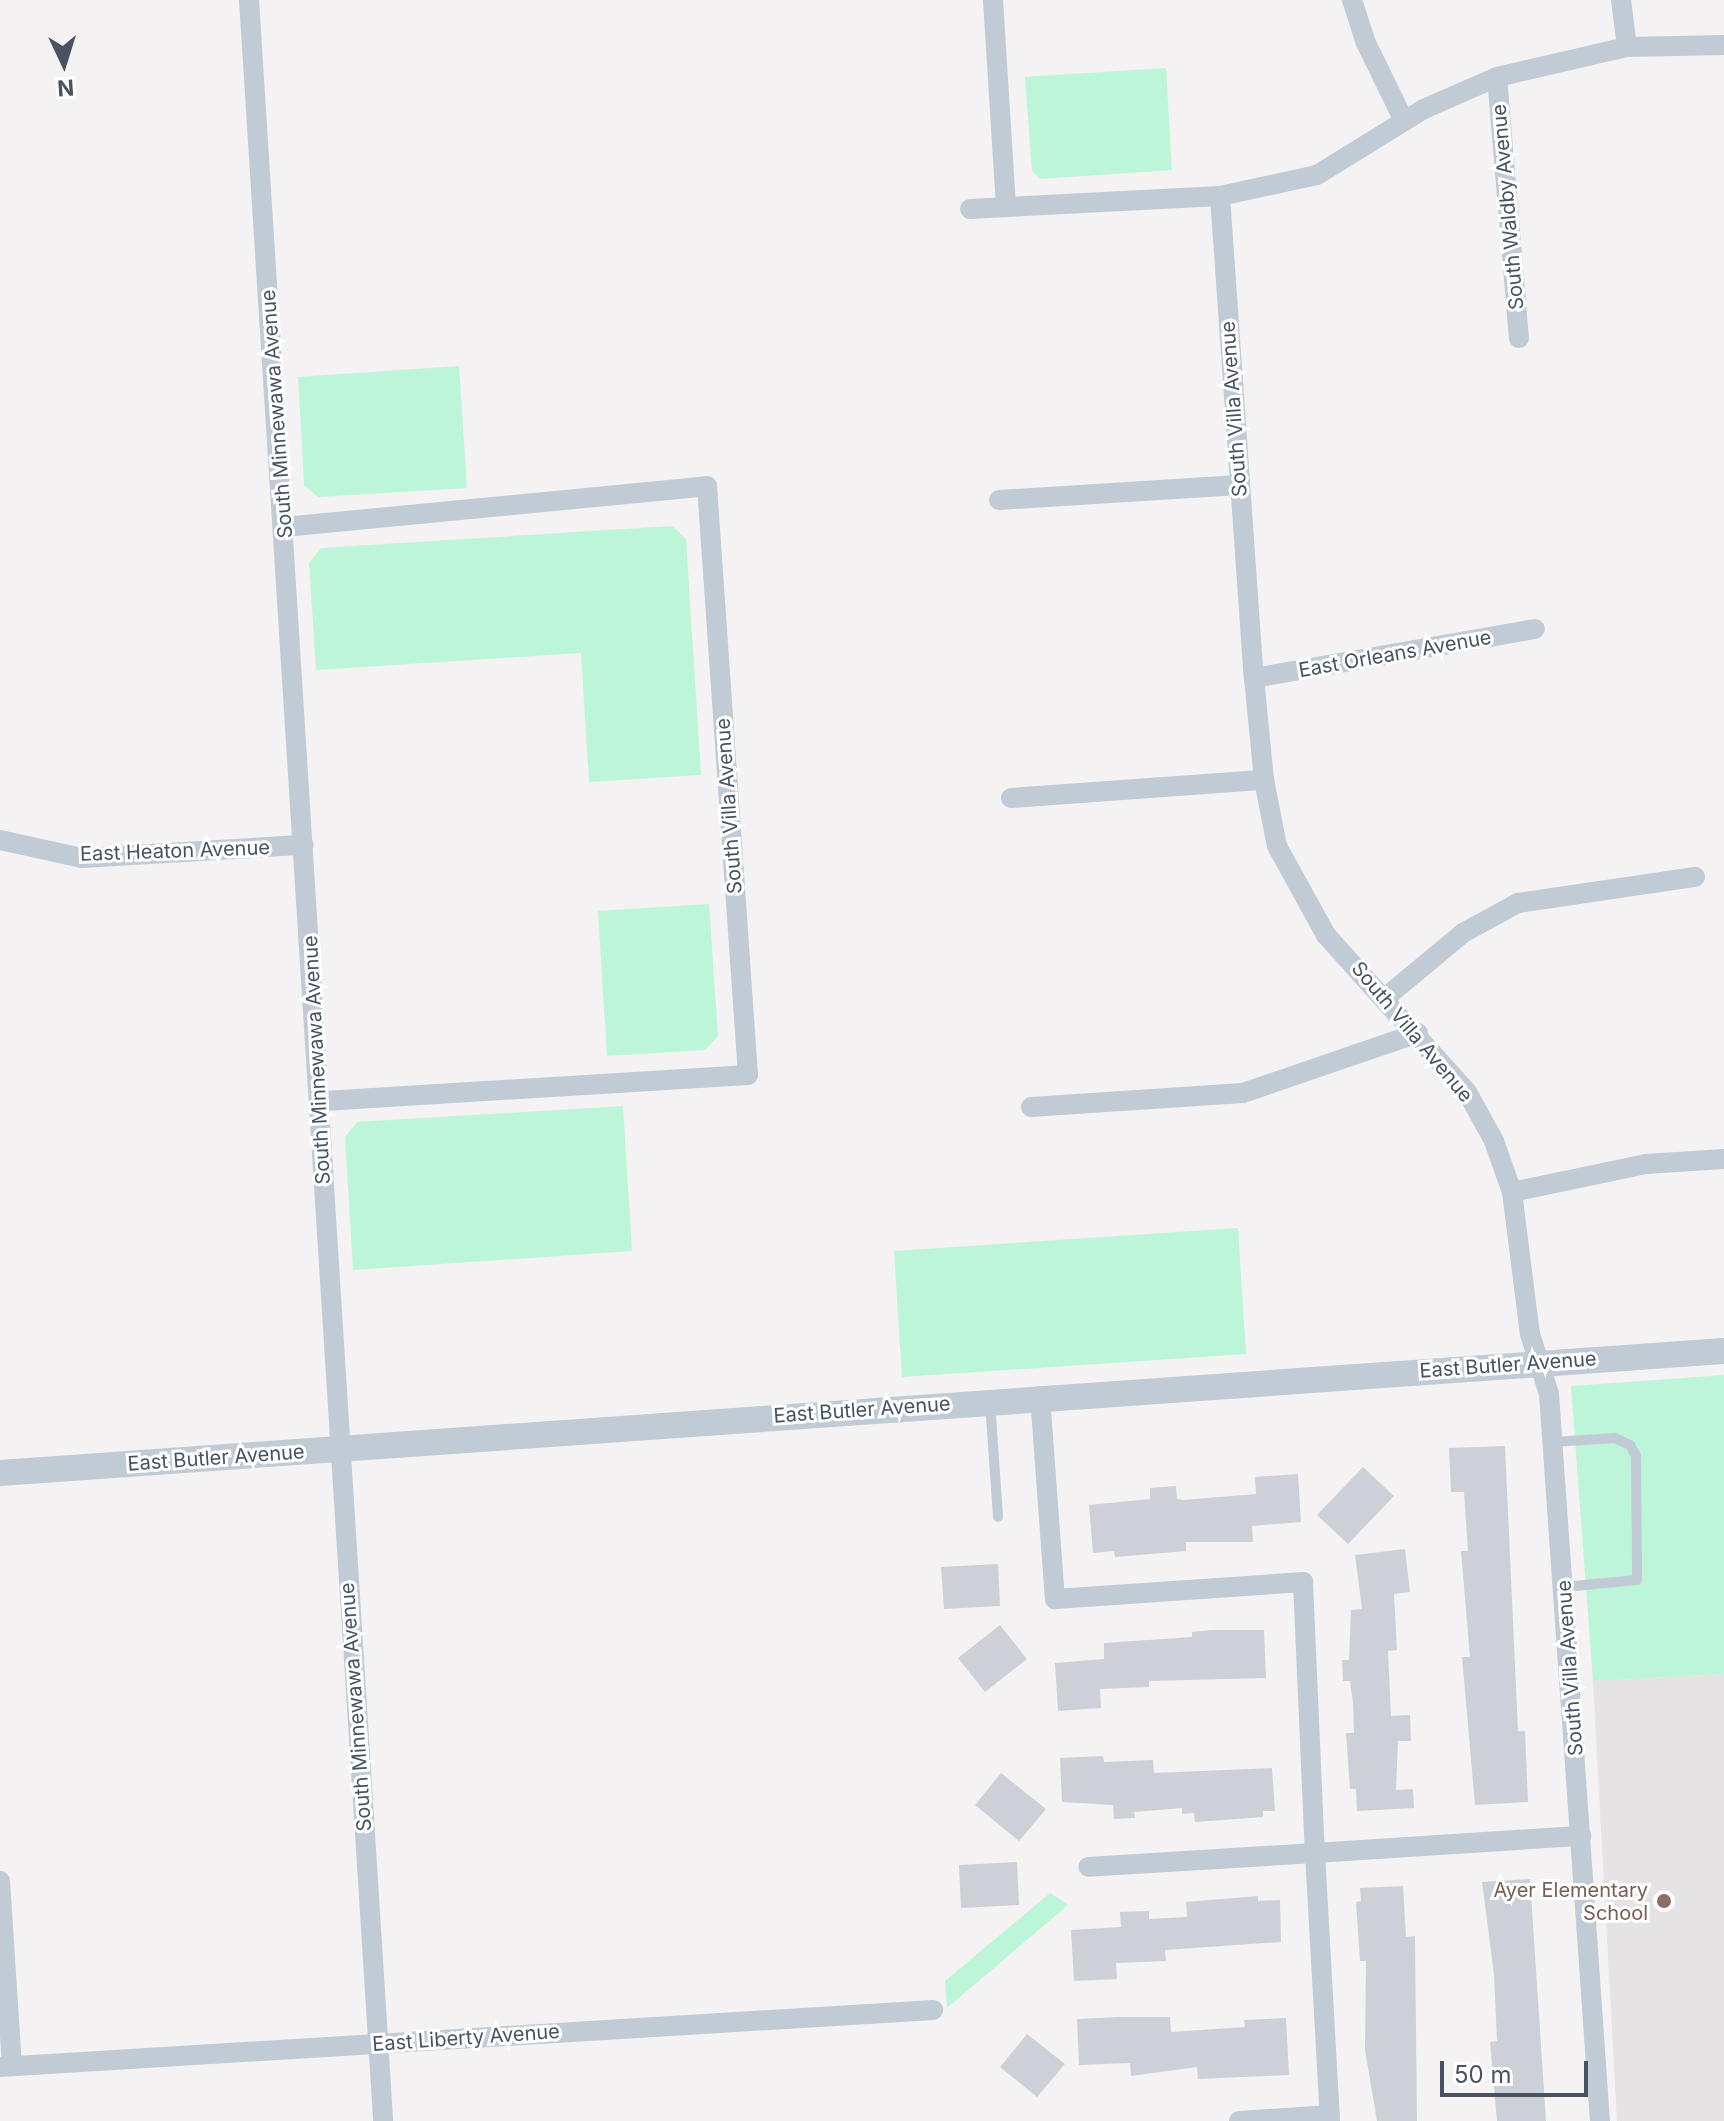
<!DOCTYPE html>
<html>
<head>
<meta charset="utf-8">
<style>
	body { margin:0 }
	#map { position:relative; width:1724px; height:2121px; overflow:hidden; background:#f4f2f2; font-family:Inter,sans-serif }
	div>[style] { position:absolute }
	[style*='--x'] { left:calc(var(--x)*1px); top:calc(var(--y)*1px); width:calc(var(--w)*1px); rotate:calc(var(--a)*1deg) }
	.education>* { inset:0; background:#e6e3e4 }
	.green>* { inset:0; background:#bdf5d8 }
	.building>* { inset:0; background:#ced0d8 }
	.service>* { height:10px; margin:-5px; padding:0 5px; transform-origin:5px; border-radius:5px; background:#c1cbd5 }
	.minor>* { height:20px; margin:-10px; padding:0 10px; transform-origin:10px; border-radius:10px; background:#c1cbd5 }
	.tertiary>* { height:26px; margin:-13px; padding:0 13px; transform-origin:13px; border-radius:13px; background:#c1cbd5 }
	.dots>* { width:22px; height:22px; translate:-50% -50%; box-sizing:border-box; border:4px solid #fff; border-radius:50% }
	span { translate:-50% -50%; white-space:nowrap; text-align:center; line-height:1.15; -webkit-text-stroke:6px #fff; paint-order:stroke }
	.street-label { font-size:20px; color:#475362 }
	.education-label { font-size:20px; color:#785e54 }
	.right { translate:-100% -50%; text-align:right }
	.north { position:absolute; left:24px; top:24px; width:80px; height:80px; -webkit-text-stroke:6px #fff; paint-order:stroke; rotate:176deg; font-size:22px; font-weight:700; line-height:32px; text-align:center; color:#475362 }
	.north::after { content:''; display:block; margin:auto; width:28px; height:36px; background:#475362; clip-path:polygon(50% 0,100% 100%,50% 72%,0 100%) }
	.scale { position:absolute; left:1440px; top:2061px; width:148px; height:36px; box-sizing:border-box; border:4px solid #475362; border-top:0; padding-left:10px; font-size:24px; line-height:28px; white-space:nowrap; color:#475362; -webkit-text-stroke:6px #fff; paint-order:stroke }
</style>
</head>
<body>
<div id="map">
	<div class="education">
		<div style="clip-path:polygon(1724px 1674px,1724px 2121px,1617px 2121px,1593px 1681px)"></div>
	</div>
	<div class="green">
		<div style="clip-path:polygon(1166px 68px,1172px 170px,1040px 179px,1032px 171px,1025px 77px)"></div>
		<div style="clip-path:polygon(459px 366px,467px 488px,318px 497px,304px 485px,298px 377px)"></div>
		<div style="clip-path:polygon(672px 526px,686px 539px,701px 775px,589px 782px,581px 653px,316px 670px,309px 563px,321px 548px)"></div>
		<div style="clip-path:polygon(709px 904px,718px 1036px,705px 1050px,607px 1056px,598px 911px)"></div>
		<div style="clip-path:polygon(623px 1106px,632px 1251px,353px 1270px,345px 1137px,357px 1122px)"></div>
		<div style="clip-path:polygon(1238px 1228px,1246px 1354px,902px 1377px,894px 1251px)"></div>
		<div style="clip-path:polygon(1724px 1375px,1724px 1674px,1593px 1681px,1571px 1386px)"></div>
		<div style="clip-path:polygon(1050px 1893px,1068px 1905px,947px 2008px,945px 1981px)"></div>
	</div>
	<div class="building">
		<div style="clip-path:polygon(1505px 1446px,1518px 1731px,1525px 1731px,1528px 1802px,1475px 1805px,1462px 1657px,1470px 1657px,1461px 1551px,1468px 1551px,1464px 1492px,1451px 1492px,1449px 1448px)"></div>
		<div style="clip-path:polygon(1363px 1467px,1394px 1496px,1348px 1544px,1317px 1515px)"></div>
		<div style="clip-path:polygon(1298px 1474px,1301px 1522px,1252px 1526px,1253px 1542px,1186px 1542px,1186px 1551px,1115px 1557px,1114px 1551px,1093px 1553px,1089px 1505px,1150px 1499px,1150px 1488px,1176px 1486px,1177px 1499px,1183px 1500px,1256px 1494px,1255px 1477px)"></div>
		<div style="clip-path:polygon(1405px 1549px,1410px 1592px,1394px 1594px,1397px 1650px,1388px 1651px,1391px 1716px,1410px 1715px,1411px 1741px,1398px 1741px,1396px 1790px,1413px 1789px,1414px 1808px,1357px 1811px,1356px 1789px,1350px 1789px,1346px 1733px,1354px 1733px,1353px 1703px,1350px 1681px,1343px 1681px,1342px 1660px,1349px 1660px,1351px 1610px,1362px 1609px,1355px 1555px)"></div>
		<div style="clip-path:polygon(998px 1564px,1000px 1606px,944px 1609px,941px 1567px)"></div>
		<div style="clip-path:polygon(1000px 1625px,1027px 1659px,985px 1692px,958px 1658px)"></div>
		<div style="clip-path:polygon(1212px 1630px,1264px 1630px,1266px 1678px,1149px 1681px,1149px 1687px,1100px 1689px,1101px 1708px,1058px 1711px,1055px 1663px,1104px 1659px,1104px 1643px,1192px 1637px,1192px 1632px)"></div>
		<div style="clip-path:polygon(1103px 1756px,1104px 1762px,1153px 1760px,1154px 1773px,1272px 1768px,1275px 1811px,1263px 1811px,1263px 1817px,1195px 1822px,1194px 1813px,1182px 1814px,1182px 1808px,1134px 1812px,1135px 1818px,1114px 1819px,1113px 1805px,1062px 1802px,1060px 1758px)"></div>
		<div style="clip-path:polygon(1001px 1773px,1046px 1809px,1019px 1841px,975px 1805px)"></div>
		<div style="clip-path:polygon(1017px 1862px,1019px 1905px,961px 1908px,959px 1865px)"></div>
		<div style="clip-path:polygon(1530px 1879px,1546px 2121px,1497px 2121px,1490px 2042px,1497px 2041px,1494px 1974px,1482px 1882px)"></div>
		<div style="clip-path:polygon(1403px 1886px,1406px 1937px,1415px 1936px,1417px 2121px,1377px 2121px,1365px 2050px,1366px 1961px,1360px 1961px,1356px 1902px,1361px 1901px,1360px 1888px)"></div>
		<div style="clip-path:polygon(1258px 1896px,1258px 1901px,1280px 1900px,1281px 1942px,1165px 1950px,1166px 1961px,1116px 1963px,1117px 1979px,1074px 1981px,1071px 1930px,1121px 1927px,1120px 1912px,1149px 1911px,1149px 1919px,1187px 1917px,1186px 1902px)"></div>
		<div style="clip-path:polygon(1119px 2017px,1170px 2017px,1171px 2032px,1245px 2027px,1244px 2020px,1286px 2018px,1289px 2075px,1198px 2079px,1197px 2067px,1131px 2076px,1130px 2063px,1079px 2065px,1077px 2019px)"></div>
		<div style="clip-path:polygon(1027px 2034px,1065px 2064px,1037px 2097px,1000px 2067px)"></div>
	</div>
	<div class="service">
		<div style="--x:990;--y:1402;--w:115;--a:86"></div>
		<div style="--x:1553;--y:1442;--w:62;--a:-3.7"></div>
		<div style="--x:1615;--y:1438;--w:17;--a:25"></div>
		<div style="--x:1630;--y:1445;--w:13;--a:61"></div>
		<div style="--x:1636;--y:1456;--w:124;--a:89.5"></div>
		<div style="--x:1637;--y:1580;--w:73;--a:174.5"></div>
	</div>
	<div class="minor">
		<div style="--x:249;--y:0;--w:2125;--a:86.38"></div>
		<div style="--x:993;--y:0;--w:207;--a:86.4"></div>
		<div style="--x:1352;--y:0;--w:45;--a:72"></div>
		<div style="--x:1366;--y:43;--w:87;--a:64"></div>
		<div style="--x:1621;--y:0;--w:47;--a:82.7"></div>
		<div style="--x:1497;--y:77;--w:262;--a:85.2"></div>
		<div style="--x:1220;--y:196;--w:483;--a:86"></div>
		<div style="--x:1254;--y:678;--w:102;--a:84.4"></div>
		<div style="--x:1264;--y:780;--w:67;--a:78.9"></div>
		<div style="--x:1277;--y:846;--w:102;--a:61.2"></div>
		<div style="--x:1326;--y:935;--w:211;--a:48.1"></div>
		<div style="--x:1467;--y:1092;--w:56;--a:61.1"></div>
		<div style="--x:1494;--y:1141;--w:54;--a:70.6"></div>
		<div style="--x:1512;--y:1192;--w:143;--a:82.8"></div>
		<div style="--x:1530;--y:1334;--w:63;--a:72.4"></div>
		<div style="--x:1549;--y:1394;--w:729;--a:85.99"></div>
		<div style="--x:970;--y:209;--w:250;--a:-3"></div>
		<div style="--x:1220;--y:196;--w:99;--a:-12.2"></div>
		<div style="--x:1317;--y:175;--w:126;--a:-31.7"></div>
		<div style="--x:1424;--y:109;--w:80;--a:-23.7"></div>
		<div style="--x:1497;--y:77;--w:133;--a:-13"></div>
		<div style="--x:1627;--y:47;--w:97;--a:-1.2"></div>
		<div style="--x:999;--y:500;--w:240;--a:-3.6"></div>
		<div style="--x:284;--y:527;--w:425;--a:-5.5"></div>
		<div style="--x:707;--y:486;--w:590;--a:86.02"></div>
		<div style="--x:748;--y:1075;--w:429;--a:176.5"></div>
		<div style="--x:1254;--y:678;--w:285;--a:-9.9"></div>
		<div style="--x:1011;--y:798;--w:254;--a:-4.1"></div>
		<div style="--x:0;--y:840;--w:84;--a:12.4"></div>
		<div style="--x:82;--y:858;--w:222;--a:-3.4"></div>
		<div style="--x:1386;--y:997;--w:100;--a:-39.7"></div>
		<div style="--x:1463;--y:933;--w:63;--a:-28.6"></div>
		<div style="--x:1518;--y:903;--w:179;--a:-8.4"></div>
		<div style="--x:1031;--y:1107;--w:212;--a:-3.8"></div>
		<div style="--x:1243;--y:1093;--w:185;--a:-18.9"></div>
		<div style="--x:1512;--y:1192;--w:137;--a:-11.8"></div>
		<div style="--x:1646;--y:1164;--w:78;--a:-3.7"></div>
		<div style="--x:1040;--y:1396;--w:204;--a:85.8"></div>
		<div style="--x:1055;--y:1599;--w:249;--a:-3.9"></div>
		<div style="--x:1303;--y:1582;--w:271;--a:87.5"></div>
		<div style="--x:1315;--y:1853;--w:227;--a:176.5"></div>
		<div style="--x:0;--y:1881;--w:185;--a:86.3"></div>
		<div style="--x:0;--y:2067;--w:935;--a:-3.5"></div>
		<div style="--x:1239;--y:2121;--w:91;--a:-3.8"></div>
		<div style="--x:1330;--y:2121;--w:268;--a:-93.2"></div>
		<div style="--x:1315;--y:1853;--w:267;--a:-3.7"></div>
	</div>
	<div class="tertiary">
		<div style="--x:0;--y:1473;--w:1728;--a:-4.05"></div>
	</div>
	<div class="dots">
		<div style="left:1664px;top:1901px;background:#8d6e63"></div>
	</div>
	<div class="street-label">
		<span style="left:1508px;top:207px;rotate:-95deg">South Waldby Avenue</span>
		<span style="left:1234px;top:409px;rotate:-94deg">South Villa Avenue</span>
		<span style="left:277px;top:414px;rotate:-94deg">South Minnewawa Avenue</span>
		<span style="left:1395px;top:654px;rotate:-10deg">East Orleans Avenue</span>
		<span style="left:729px;top:806px;rotate:-94deg">South Villa Avenue</span>
		<span style="left:175px;top:851px;rotate:-2deg">East Heaton Avenue</span>
		<span style="left:1412px;top:1032px;rotate:50deg">South Villa Avenue</span>
		<span style="left:317px;top:1060px;rotate:-93deg">South Minnewawa Avenue</span>
		<span style="left:1508px;top:1365px;rotate:-4deg">East Butler Avenue</span>
		<span style="left:862px;top:1410px;rotate:-4deg">East Butler Avenue</span>
		<span style="left:216px;top:1458px;rotate:-4deg">East Butler Avenue</span>
		<span style="left:1570px;top:1668px;rotate:-94deg">South Villa Avenue</span>
		<span style="left:356px;top:1707px;rotate:-94deg">South Minnewawa Avenue</span>
		<span style="left:466px;top:2038px;rotate:-4deg">East Liberty Avenue</span>
	</div>
	<div class="education-label">
		<span class="right" style="left:1648px;top:1902px">Ayer Elementary<br>School</span>
	</div>
	<div class="north">N</div>
	<div class="scale">50 m</div>
</div>
</body>
</html>
